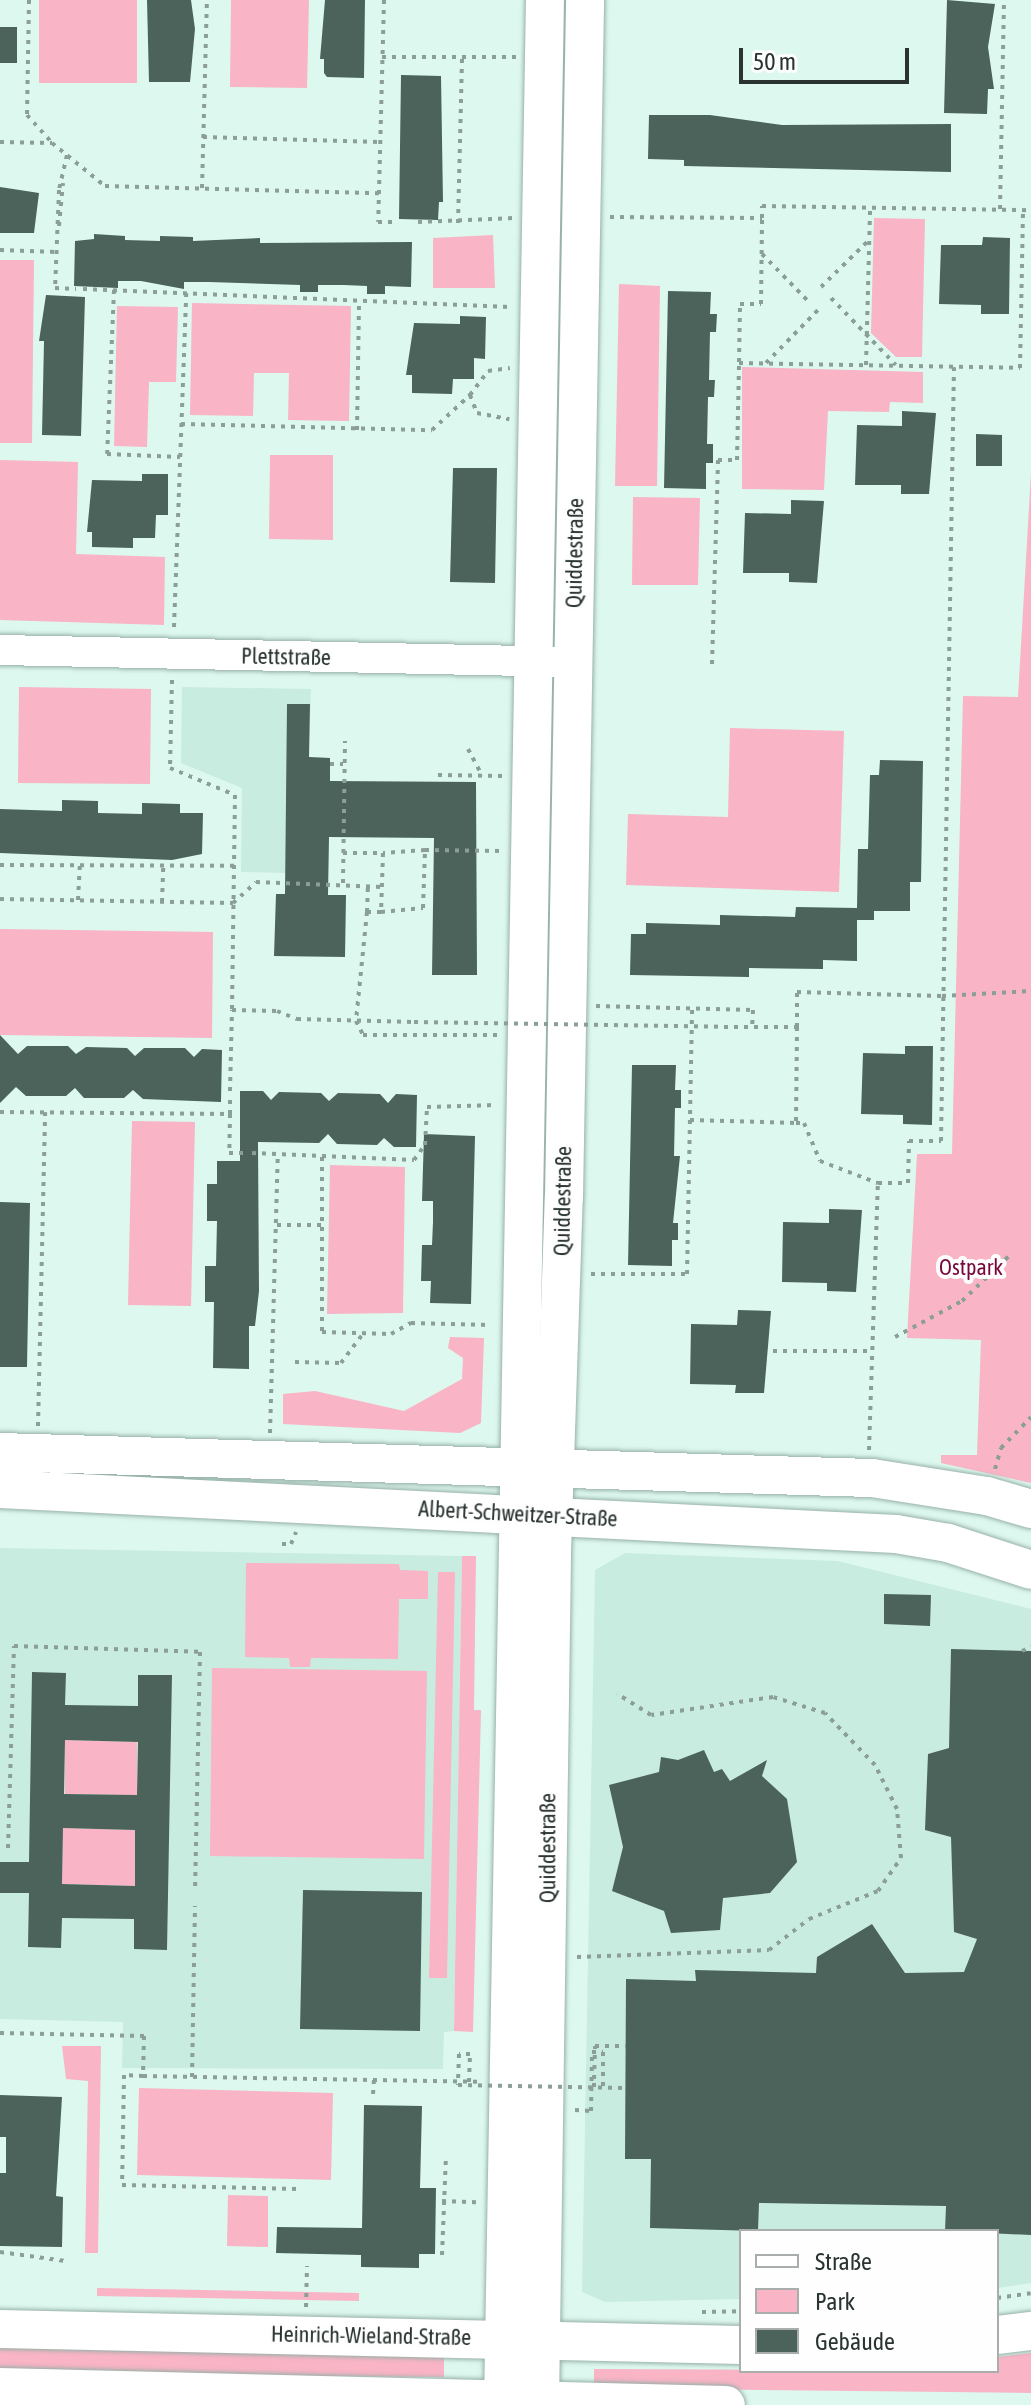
<!DOCTYPE html>
<html>
<head>
<meta charset="utf-8">
<style>
	body { margin:0 }
	#map { position:relative; width:1031px; height:2405px; overflow:hidden; background:#ddf8ef; font-family:"Asap Condensed",sans-serif }
	div>[style] { position:absolute }
	[style*='--x'] { left:calc(var(--x)*1px); top:calc(var(--y)*1px); width:calc(var(--w)*1px); rotate:calc(var(--a)*1deg) }
	.built>* { inset:0; background:#c9ece0 }
	.green>* { inset:0; background:#f9b4c6 }
	.building>* { inset:0; background:#4b635b }
	.path>* { height:4px; margin-top:-2px; transform-origin:0; background:repeating-linear-gradient(90deg,#8b9e98 0 4px,transparent 0 10px) }
	.roads { filter:drop-shadow(0 0 2px #97b1a8) drop-shadow(0 0 2px #97b1a8) }
	.minor>* { height:30px; margin:-15px; padding:0 15px; transform-origin:15px; border-radius:15px; background:#fff }
	.major>* { height:38px; margin:-19px; padding:0 19px; transform-origin:19px; border-radius:19px; background:#fff }
	.path-bridge>* { height:4px; margin-top:-2px; transform-origin:0; background:repeating-linear-gradient(90deg,#8b9e98 0 4px,transparent 0 10px) }
	span { translate:-50% -50%; white-space:nowrap; text-align:center; line-height:1.15; -webkit-text-stroke:8px #fefefe; paint-order:stroke }
	.street-label { font-size:22px; color:#293330 }
	.park-label { font-size:22px; color:#78083b }
	.legend { position:absolute; left:739px; top:2229px; width:260px; height:144px; box-sizing:border-box; background:#fefefe; border:2px solid #a9adac; margin:0; padding:10px 14px; list-style:none; font-size:24px; color:#293330 }
	.legend li { display:flex; align-items:center; gap:16px; height:40px }
	.legend b { width:40px; border:2px solid #a9adac }
	.scale { position:absolute; left:739px; top:48px; width:170px; height:36px; box-sizing:border-box; border:4px solid #293330; border-top:0; padding-left:10px; font-size:24px; line-height:28px; white-space:nowrap; color:#293330; -webkit-text-stroke:6px #fefefe; paint-order:stroke }
</style>
</head>
<body>
<div id="map">
	<div class="built">
		<div style="clip-path:polygon(182px 687px,311px 689px,309px 757px,330px 758px,328px 874px,241px 872px,242px 788px,181px 763px)"></div>
		<div style="clip-path:polygon(0 1548px,462px 1556px,454px 2031px,444px 2032px,443px 2069px,122px 2068px,123px 2022px,0 2019px)"></div>
		<div style="clip-path:polygon(625px 1553px,838px 1561px,1031px 1609px,1031px 2283px,997px 2288px,997px 2231px,741px 2231px,741px 2299px,605px 2302px,582px 2292px,595px 1570px)"></div>
	</div>
	<div class="green">
		<div style="clip-path:polygon(39px 0,137px 0,137px 83px,39px 83px)"></div>
		<div style="clip-path:polygon(231px 0,309px 0,307px 88px,230px 87px)"></div>
		<div style="clip-path:polygon(874px 218px,925px 219px,922px 357px,896px 357px,871px 333px)"></div>
		<div style="clip-path:polygon(493px 235px,495px 288px,433px 288px,433px 238px)"></div>
		<div style="clip-path:polygon(0 260px,34px 260px,32px 443px,0 443px)"></div>
		<div style="clip-path:polygon(619px 284px,660px 286px,657px 486px,615px 486px)"></div>
		<div style="clip-path:polygon(192px 303px,351px 306px,349px 421px,288px 420px,289px 373px,254px 373px,253px 416px,190px 415px)"></div>
		<div style="clip-path:polygon(117px 306px,178px 307px,176px 382px,149px 382px,147px 447px,114px 446px)"></div>
		<div style="clip-path:polygon(742px 367px,923px 372px,923px 403px,890px 402px,889px 412px,828px 411px,824px 490px,742px 489px)"></div>
		<div style="clip-path:polygon(270px 455px,333px 455px,333px 540px,269px 539px)"></div>
		<div style="clip-path:polygon(0 460px,78px 462px,76px 554px,165px 557px,164px 625px,0 620px)"></div>
		<div style="clip-path:polygon(1031px 473px,1031px 1483px,941px 1463px,941px 1455px,977px 1455px,981px 1340px,907px 1338px,917px 1154px,952px 1154px,963px 696px,1018px 697px)"></div>
		<div style="clip-path:polygon(633px 497px,700px 498px,698px 585px,632px 585px)"></div>
		<div style="clip-path:polygon(19px 687px,151px 689px,150px 784px,18px 783px)"></div>
		<div style="clip-path:polygon(730px 728px,844px 731px,839px 892px,626px 885px,628px 814px,728px 817px)"></div>
		<div style="clip-path:polygon(0 929px,213px 932px,212px 1038px,0 1035px)"></div>
		<div style="clip-path:polygon(132px 1121px,195px 1122px,191px 1306px,128px 1305px)"></div>
		<div style="clip-path:polygon(330px 1165px,405px 1167px,403px 1313px,327px 1314px)"></div>
		<div style="clip-path:polygon(450px 1337px,484px 1338px,481px 1423px,460px 1433px,283px 1424px,283px 1394px,315px 1391px,404px 1411px,462px 1379px,463px 1358px,448px 1348px)"></div>
		<div style="clip-path:polygon(462px 1556px,476px 1556px,474px 1710px,481px 1710px,473px 2032px,454px 2031px)"></div>
		<div style="clip-path:polygon(246px 1563px,399px 1564px,400px 1570px,428px 1571px,428px 1599px,399px 1599px,398px 1659px,311px 1658px,310px 1667px,290px 1667px,289px 1658px,245px 1657px)"></div>
		<div style="clip-path:polygon(438px 1572px,455px 1572px,447px 1978px,429px 1978px)"></div>
		<div style="clip-path:polygon(212px 1668px,427px 1671px,424px 1859px,210px 1856px)"></div>
		<div style="clip-path:polygon(65px 1740px,137px 1742px,137px 1795px,65px 1794px)"></div>
		<div style="clip-path:polygon(63px 1828px,135px 1830px,135px 1886px,62px 1884px)"></div>
		<div style="clip-path:polygon(62px 2046px,101px 2046px,98px 2253px,85px 2253px,88px 2081px,66px 2079px)"></div>
		<div style="clip-path:polygon(139px 2088px,333px 2093px,331px 2180px,137px 2175px)"></div>
		<div style="clip-path:polygon(228px 2195px,268px 2196px,268px 2247px,227px 2246px)"></div>
		<div style="clip-path:polygon(97px 2288px,359px 2293px,359px 2301px,97px 2296px)"></div>
		<div style="clip-path:polygon(0 2339px,444px 2347px,444px 2377px,0 2374px)"></div>
		<div style="clip-path:polygon(1031px 2353px,1031px 2393px,594px 2388px,594px 2369px,997px 2371px,997px 2357px)"></div>
	</div>
	<div class="building">
		<div style="clip-path:polygon(147px 0,191px 0,195px 29px,190px 82px,149px 82px)"></div>
		<div style="clip-path:polygon(325px 0,365px 0,364px 78px,327px 77px,324px 73px,324px 59px,320px 59px)"></div>
		<div style="clip-path:polygon(947px 0,995px 4px,988px 47px,994px 89px,988px 89px,987px 114px,944px 113px)"></div>
		<div style="clip-path:polygon(0 27px,17px 27px,17px 63px,0 63px)"></div>
		<div style="clip-path:polygon(401px 75px,441px 76px,443px 202px,439px 202px,438px 220px,399px 219px)"></div>
		<div style="clip-path:polygon(649px 115px,710px 115px,782px 125px,951px 124px,951px 172px,684px 166px,684px 160px,648px 159px)"></div>
		<div style="clip-path:polygon(0 187px,39px 193px,34px 233px,0 233px)"></div>
		<div style="clip-path:polygon(94px 234px,125px 236px,125px 240px,160px 241px,160px 236px,193px 237px,193px 241px,260px 238px,260px 243px,412px 242px,411px 287px,385px 286px,385px 294px,367px 294px,367px 286px,344px 285px,318px 285px,318px 292px,300px 292px,300px 285px,209px 282px,184px 282px,184px 289px,141px 281px,118px 281px,118px 288px,74px 286px,75px 241px,94px 239px)"></div>
		<div style="clip-path:polygon(983px 237px,1010px 238px,1009px 314px,981px 314px,981px 305px,939px 304px,941px 245px,982px 245px)"></div>
		<div style="clip-path:polygon(668px 291px,711px 292px,710px 314px,717px 314px,716px 332px,710px 332px,709px 380px,715px 380px,714px 397px,708px 397px,707px 444px,713px 444px,713px 463px,706px 463px,706px 489px,664px 488px)"></div>
		<div style="clip-path:polygon(46px 295px,85px 297px,81px 436px,42px 435px,44px 341px,39px 341px)"></div>
		<div style="clip-path:polygon(460px 316px,486px 317px,485px 359px,474px 358px,474px 379px,453px 379px,452px 394px,412px 393px,412px 375px,406px 375px,414px 323px,460px 324px)"></div>
		<div style="clip-path:polygon(902px 411px,936px 413px,929px 494px,901px 494px,901px 485px,855px 485px,857px 425px,902px 426px)"></div>
		<div style="clip-path:polygon(976px 434px,1002px 435px,1002px 466px,976px 466px)"></div>
		<div style="clip-path:polygon(453px 468px,497px 468px,495px 583px,450px 582px)"></div>
		<div style="clip-path:polygon(142px 474px,168px 474px,168px 515px,156px 515px,155px 538px,133px 538px,133px 548px,92px 547px,92px 532px,87px 532px,92px 480px,142px 481px)"></div>
		<div style="clip-path:polygon(791px 500px,824px 501px,817px 583px,789px 582px,789px 573px,743px 573px,745px 513px,791px 514px)"></div>
		<div style="clip-path:polygon(287px 704px,310px 704px,309px 757px,330px 758px,330px 781px,476px 782px,477px 975px,432px 975px,434px 838px,329px 837px,328px 895px,346px 895px,345px 957px,274px 956px,276px 894px,285px 894px)"></div>
		<div style="clip-path:polygon(880px 760px,923px 761px,921px 882px,910px 882px,910px 911px,874px 911px,874px 920px,857px 920px,857px 961px,823px 960px,823px 969px,749px 968px,749px 977px,630px 975px,631px 934px,646px 934px,646px 923px,720px 925px,720px 915px,795px 917px,796px 907px,857px 908px,858px 849px,868px 849px,870px 775px,879px 775px)"></div>
		<div style="clip-path:polygon(62px 800px,98px 801px,98px 813px,142px 814px,142px 803px,180px 804px,180px 813px,203px 813px,202px 854px,172px 860px,0 853px,0 809px,62px 811px)"></div>
		<div style="clip-path:polygon(0 1035px,18px 1054px,27px 1046px,68px 1046px,76px 1054px,86px 1047px,127px 1048px,135px 1056px,144px 1048px,185px 1048px,194px 1057px,202px 1049px,222px 1050px,221px 1102px,143px 1099px,133px 1090px,124px 1098px,84px 1098px,75px 1088px,66px 1096px,26px 1096px,16px 1087px,0 1103px)"></div>
		<div style="clip-path:polygon(905px 1046px,933px 1046px,932px 1125px,903px 1124px,903px 1115px,861px 1114px,863px 1053px,905px 1054px)"></div>
		<div style="clip-path:polygon(632px 1065px,676px 1065px,675px 1090px,681px 1090px,681px 1108px,675px 1108px,674px 1156px,680px 1156px,673px 1223px,678px 1223px,678px 1240px,672px 1240px,672px 1266px,628px 1265px)"></div>
		<div style="clip-path:polygon(240px 1091px,263px 1091px,271px 1100px,279px 1092px,321px 1093px,329px 1101px,338px 1093px,380px 1094px,388px 1103px,396px 1094px,417px 1095px,416px 1147px,394px 1147px,384px 1138px,377px 1145px,337px 1144px,328px 1134px,319px 1143px,258px 1142px,259px 1291px,255px 1326px,249px 1326px,249px 1369px,213px 1368px,214px 1302px,205px 1302px,205px 1266px,216px 1266px,217px 1221px,207px 1221px,207px 1184px,217px 1184px,217px 1161px,240px 1161px)"></div>
		<div style="clip-path:polygon(424px 1134px,475px 1136px,471px 1304px,430px 1303px,431px 1281px,421px 1281px,422px 1245px,432px 1245px,433px 1222px,433px 1201px,422px 1201px)"></div>
		<div style="clip-path:polygon(0 1202px,30px 1203px,27px 1367px,0 1367px)"></div>
		<div style="clip-path:polygon(829px 1209px,862px 1210px,856px 1292px,827px 1291px,827px 1283px,782px 1282px,783px 1222px,829px 1223px)"></div>
		<div style="clip-path:polygon(738px 1310px,771px 1311px,764px 1393px,735px 1393px,736px 1385px,690px 1384px,691px 1324px,737px 1325px)"></div>
		<div style="clip-path:polygon(884px 1594px,931px 1595px,930px 1626px,884px 1624px)"></div>
		<div style="clip-path:polygon(951px 1649px,1031px 1651px,1031px 2235px,945px 2231px,946px 2206px,759px 2203px,758px 2231px,650px 2228px,651px 2159px,625px 2159px,626px 1979px,696px 1981px,695px 1970px,816px 1973px,817px 1957px,872px 1924px,905px 1973px,964px 1972px,977px 1939px,954px 1932px,951px 1837px,925px 1830px,928px 1754px,949px 1748px)"></div>
		<div style="clip-path:polygon(evenodd,32px 1672px,66px 1673px,65px 1705px,138px 1706px,138px 1675px,172px 1675px,167px 1950px,134px 1949px,134px 1919px,62px 1918px,61px 1948px,28px 1947px,29px 1893px,0 1893px,0 1862px,29px 1862px,32px 1672px,65px 1740px,138px 1742px,137px 1795px,64px 1794px,65px 1740px,32px 1672px,63px 1828px,135px 1830px,135px 1886px,62px 1884px,63px 1828px)"></div>
		<div style="clip-path:polygon(704px 1750px,714px 1772px,722px 1769px,730px 1781px,767px 1760px,762px 1776px,787px 1799px,797px 1862px,770px 1893px,723px 1898px,720px 1930px,671px 1933px,664px 1911px,612px 1891px,623px 1847px,609px 1785px,659px 1772px,661px 1757px,678px 1760px)"></div>
		<div style="clip-path:polygon(303px 1890px,422px 1892px,420px 2031px,300px 2029px)"></div>
		<div style="clip-path:polygon(0 2095px,62px 2097px,56px 2196px,63px 2197px,62px 2247px,0 2246px,0 2173px,6px 2173px,6px 2137px,0 2137px)"></div>
		<div style="clip-path:polygon(364px 2105px,422px 2106px,420px 2188px,436px 2188px,435px 2254px,419px 2254px,419px 2268px,361px 2267px,361px 2255px,276px 2253px,277px 2227px,362px 2228px)"></div>
	</div>
	<div class="path">
		<div style="--x:29;--y:0;--w:115;--a:91"></div>
		<div style="--x:27;--y:115;--w:38;--a:48"></div>
		<div style="--x:384;--y:0;--w:222;--a:91.5"></div>
		<div style="--x:378;--y:222;--w:15;--a:0"></div>
		<div style="--x:382;--y:57;--w:135;--a:0"></div>
		<div style="--x:203;--y:137;--w:177;--a:1.6"></div>
		<div style="--x:0;--y:142;--w:52;--a:1.1"></div>
		<div style="--x:52;--y:143;--w:68;--a:39.1"></div>
		<div style="--x:105;--y:186;--w:274;--a:1.5"></div>
		<div style="--x:67;--y:155;--w:36;--a:103"></div>
		<div style="--x:59;--y:190;--w:98;--a:92.3"></div>
		<div style="--x:55;--y:288;--w:21;--a:3"></div>
		<div style="--x:202;--y:188;--w:188;--a:-88.5"></div>
		<div style="--x:1000;--y:209;--w:209;--a:-88.9"></div>
		<div style="--x:610;--y:217;--w:152;--a:0.4"></div>
		<div style="--x:762;--y:218;--w:12;--a:-90"></div>
		<div style="--x:762;--y:206;--w:269;--a:0.9"></div>
		<div style="--x:418;--y:222;--w:95;--a:-2.4"></div>
		<div style="--x:458;--y:223;--w:166;--a:-88.6"></div>
		<div style="--x:59;--y:226;--w:43;--a:-84.7"></div>
		<div style="--x:0;--y:250;--w:57;--a:2"></div>
		<div style="--x:762;--y:254;--w:66;--a:45.6"></div>
		<div style="--x:821;--y:287;--w:66;--a:-44.4"></div>
		<div style="--x:83;--y:289;--w:429;--a:2.4"></div>
		<div style="--x:114;--y:290;--w:164;--a:92.4"></div>
		<div style="--x:107;--y:454;--w:73;--a:2.4"></div>
		<div style="--x:831;--y:298;--w:93;--a:45.9"></div>
		<div style="--x:739;--y:362;--w:58;--a:-89"></div>
		<div style="--x:740;--y:304;--w:21;--a:0"></div>
		<div style="--x:761;--y:304;--w:86;--a:-89.3"></div>
		<div style="--x:766;--y:363;--w:74;--a:-45.5"></div>
		<div style="--x:866;--y:365;--w:158;--a:-88.5"></div>
		<div style="--x:470;--y:395;--w:30;--a:-53"></div>
		<div style="--x:488;--y:371;--w:22;--a:-8"></div>
		<div style="--x:181;--y:424;--w:251;--a:1.4"></div>
		<div style="--x:432;--y:430;--w:52;--a:-42.6"></div>
		<div style="--x:470;--y:395;--w:19;--a:69"></div>
		<div style="--x:477;--y:413;--w:33;--a:11"></div>
		<div style="--x:357;--y:430;--w:129;--a:-89.1"></div>
		<div style="--x:174;--y:627;--w:334;--a:-87.9"></div>
		<div style="--x:712;--y:664;--w:204;--a:-88.3"></div>
		<div style="--x:718;--y:460;--w:19;--a:0"></div>
		<div style="--x:737;--y:460;--w:97;--a:-88.8"></div>
		<div style="--x:739;--y:363;--w:281;--a:1"></div>
		<div style="--x:1020;--y:368;--w:158;--a:-88.9"></div>
		<div style="--x:172;--y:680;--w:88;--a:91.3"></div>
		<div style="--x:170;--y:768;--w:70;--a:22.6"></div>
		<div style="--x:235;--y:795;--w:215;--a:90.8"></div>
		<div style="--x:232;--y:1010;--w:45;--a:1.3"></div>
		<div style="--x:277;--y:1011;--w:22;--a:22"></div>
		<div style="--x:297;--y:1019;--w:117;--a:1.5"></div>
		<div style="--x:468;--y:749;--w:30;--a:62"></div>
		<div style="--x:330;--y:764;--w:13;--a:0"></div>
		<div style="--x:438;--y:775;--w:65;--a:0.9"></div>
		<div style="--x:425;--y:850;--w:77;--a:0.7"></div>
		<div style="--x:343;--y:853;--w:40;--a:0"></div>
		<div style="--x:0;--y:865;--w:234;--a:0.2"></div>
		<div style="--x:343;--y:883;--w:142;--a:-89.2"></div>
		<div style="--x:0;--y:899;--w:233;--a:1"></div>
		<div style="--x:233;--y:903;--w:31;--a:-42"></div>
		<div style="--x:256;--y:882;--w:126;--a:2.3"></div>
		<div style="--x:78;--y:900;--w:35;--a:-87"></div>
		<div style="--x:162;--y:902;--w:36;--a:-88"></div>
		<div style="--x:367;--y:912;--w:29;--a:-88"></div>
		<div style="--x:381;--y:912;--w:42;--a:-5.4"></div>
		<div style="--x:423;--y:908;--w:58;--a:-88"></div>
		<div style="--x:425;--y:850;--w:42;--a:175.9"></div>
		<div style="--x:383;--y:853;--w:59;--a:91.9"></div>
		<div style="--x:381;--y:912;--w:14;--a:180"></div>
		<div style="--x:367;--y:912;--w:110;--a:95.8"></div>
		<div style="--x:356;--y:1021;--w:16;--a:63"></div>
		<div style="--x:363;--y:1035;--w:136;--a:0"></div>
		<div style="--x:596;--y:1006;--w:157;--a:1.5"></div>
		<div style="--x:753;--y:1010;--w:17;--a:93"></div>
		<div style="--x:724;--y:1027;--w:73;--a:0"></div>
		<div style="--x:797;--y:1027;--w:35;--a:-90"></div>
		<div style="--x:797;--y:992;--w:145;--a:1.6"></div>
		<div style="--x:942;--y:996;--w:89;--a:-3.2"></div>
		<div style="--x:797;--y:1027;--w:96;--a:90.6"></div>
		<div style="--x:796;--y:1123;--w:8;--a:0"></div>
		<div style="--x:804;--y:1123;--w:41;--a:67.2"></div>
		<div style="--x:820;--y:1161;--w:62;--a:20.8"></div>
		<div style="--x:230;--y:1091;--w:81;--a:-88.6"></div>
		<div style="--x:0;--y:1112;--w:230;--a:0.5"></div>
		<div style="--x:230;--y:1114;--w:39;--a:91"></div>
		<div style="--x:229;--y:1153;--w:15;--a:0"></div>
		<div style="--x:230;--y:1114;--w:15;--a:-90"></div>
		<div style="--x:690;--y:1120;--w:106;--a:1.6"></div>
		<div style="--x:252;--y:1153;--w:162;--a:2.5"></div>
		<div style="--x:414;--y:1160;--w:19;--a:-54"></div>
		<div style="--x:425;--y:1145;--w:38;--a:-87"></div>
		<div style="--x:427;--y:1107;--w:70;--a:-1.6"></div>
		<div style="--x:322;--y:1157;--w:175;--a:90"></div>
		<div style="--x:322;--y:1332;--w:69;--a:1.7"></div>
		<div style="--x:391;--y:1334;--w:23;--a:-29"></div>
		<div style="--x:411;--y:1323;--w:80;--a:1.4"></div>
		<div style="--x:277;--y:1225;--w:45;--a:0"></div>
		<div style="--x:591;--y:1274;--w:96;--a:0"></div>
		<div style="--x:687;--y:1274;--w:265;--a:-88.9"></div>
		<div style="--x:895;--y:1337;--w:76;--a:-28.2"></div>
		<div style="--x:962;--y:1301;--w:65;--a:-43.8"></div>
		<div style="--x:773;--y:1351;--w:99;--a:0"></div>
		<div style="--x:295;--y:1362;--w:46;--a:1.2"></div>
		<div style="--x:341;--y:1363;--w:38;--a:-53"></div>
		<div style="--x:38;--y:1426;--w:314;--a:-88.7"></div>
		<div style="--x:270;--y:1433;--w:278;--a:-88.4"></div>
		<div style="--x:869;--y:1450;--w:267;--a:-88.1"></div>
		<div style="--x:878;--y:1183;--w:30;--a:0"></div>
		<div style="--x:908;--y:1183;--w:42;--a:-88.6"></div>
		<div style="--x:909;--y:1141;--w:32;--a:0"></div>
		<div style="--x:941;--y:1141;--w:774;--a:-89.04"></div>
		<div style="--x:995;--y:1469;--w:22;--a:-74"></div>
		<div style="--x:1001;--y:1448;--w:43;--a:-45.9"></div>
		<div style="--x:282;--y:1544;--w:9;--a:0"></div>
		<div style="--x:291;--y:1544;--w:13;--a:-67"></div>
		<div style="--x:1022;--y:1651;--w:10;--a:-24"></div>
		<div style="--x:8;--y:1848;--w:202;--a:-88.3"></div>
		<div style="--x:14;--y:1646;--w:186;--a:1.8"></div>
		<div style="--x:200;--y:1652;--w:234;--a:91.2"></div>
		<div style="--x:577;--y:1957;--w:192;--a:-2.1"></div>
		<div style="--x:769;--y:1950;--w:51;--a:-37.8"></div>
		<div style="--x:809;--y:1919;--w:74;--a:-22.1"></div>
		<div style="--x:878;--y:1891;--w:40;--a:-55.1"></div>
		<div style="--x:901;--y:1858;--w:49;--a:-94.7"></div>
		<div style="--x:897;--y:1809;--w:49;--a:-116.6"></div>
		<div style="--x:875;--y:1765;--w:72;--a:-133.9"></div>
		<div style="--x:825;--y:1713;--w:54;--a:-162.9"></div>
		<div style="--x:773;--y:1697;--w:123;--a:171.6"></div>
		<div style="--x:651;--y:1715;--w:40;--a:-148"></div>
		<div style="--x:0;--y:2033;--w:144;--a:1.2"></div>
		<div style="--x:144;--y:2036;--w:40;--a:91.4"></div>
		<div style="--x:143;--y:2076;--w:335;--a:1"></div>
		<div style="--x:595;--y:2046;--w:31;--a:0"></div>
		<div style="--x:143;--y:2076;--w:19;--a:-177"></div>
		<div style="--x:124;--y:2075;--w:110;--a:91"></div>
		<div style="--x:122;--y:2185;--w:176;--a:1.3"></div>
		<div style="--x:192;--y:2077;--w:171;--a:-89"></div>
		<div style="--x:469;--y:2082;--w:28;--a:-88"></div>
		<div style="--x:594;--y:2087;--w:8;--a:-90"></div>
		<div style="--x:373;--y:2094;--w:14;--a:-86"></div>
		<div style="--x:575;--y:2110;--w:16;--a:4"></div>
		<div style="--x:591;--y:2111;--w:59;--a:-89"></div>
		<div style="--x:592;--y:2052;--w:11;--a:0"></div>
		<div style="--x:603;--y:2052;--w:36;--a:90"></div>
		<div style="--x:442;--y:2201;--w:34;--a:2"></div>
		<div style="--x:0;--y:2252;--w:66;--a:7.9"></div>
		<div style="--x:442;--y:2255;--w:99;--a:-87.7"></div>
		<div style="--x:997;--y:2298;--w:34;--a:-8"></div>
		<div style="--x:306;--y:2307;--w:41;--a:-88.6"></div>
		<div style="--x:702;--y:2312;--w:39;--a:-1"></div>
	</div>
	<div class="roads">
		<div class="minor">
			<div style="--x:0;--y:650;--w:573;--a:1.2"></div>
		</div>
		<div class="major">
			<div style="--x:0;--y:1452;--w:872;--a:1.71"></div>
			<div style="--x:872;--y:1478;--w:116;--a:8.9"></div>
			<div style="--x:987;--y:1496;--w:46;--a:16.5"></div>
			<div style="--x:0;--y:1489;--w:897;--a:2.88"></div>
			<div style="--x:896;--y:1534;--w:53;--a:9.8"></div>
			<div style="--x:948;--y:1543;--w:87;--a:18"></div>
			<div style="--x:0;--y:2329;--w:741;--a:1.24"></div>
			<div style="--x:997;--y:2335;--w:34;--a:-7"></div>
			<div style="--x:0;--y:2387;--w:726;--a:1.42"></div>
			<div style="--x:503;--y:2405;--w:2405;--a:-89"></div>
			<div style="--x:540;--y:2405;--w:853;--a:-89.19"></div>
			<div style="--x:552;--y:1552;--w:355;--a:-88.1"></div>
			<div style="--x:564;--y:1197;--w:1197;--a:-88.99"></div>
		</div>
	</div>
	<div class="path-bridge">
		<div style="--x:414;--y:1022;--w:310;--a:0.9"></div>
		<div style="--x:470;--y:2054;--w:11;--a:180"></div>
		<div style="--x:459;--y:2054;--w:31;--a:92"></div>
		<div style="--x:458;--y:2085;--w:168;--a:1"></div>
		<div style="--x:594;--y:2079;--w:33;--a:-88"></div>
	</div>
	<div class="street-label">
		<span style="left:575px;top:553px;rotate:-89deg">Quiddestraße</span>
		<span style="left:286px;top:657px;rotate:1deg">Plettstraße</span>
		<span style="left:563px;top:1201px;rotate:-89deg">Quiddestraße</span>
		<span style="left:518px;top:1514px;rotate:3deg">Albert-Schweitzer-Straße</span>
		<span style="left:548px;top:1848px;rotate:-90deg">Quiddestraße</span>
		<span style="left:371px;top:2336px;rotate:1deg">Heinrich-Wieland-Straße</span>
	</div>
	<div class="park-label">
		<span style="left:971px;top:1268px">Ostpark</span>
	</div>
	<ul class="legend">
	<li><b style="height:10px;background:#fff"></b>Straße</li>
	<li><b style="height:22px;background:#f9b4c6"></b>Park</li>
	<li><b style="height:22px;background:#4b635b"></b>Gebäude</li>
	</ul>
	<div class="scale">50 m</div>
</div>
</body>
</html>
